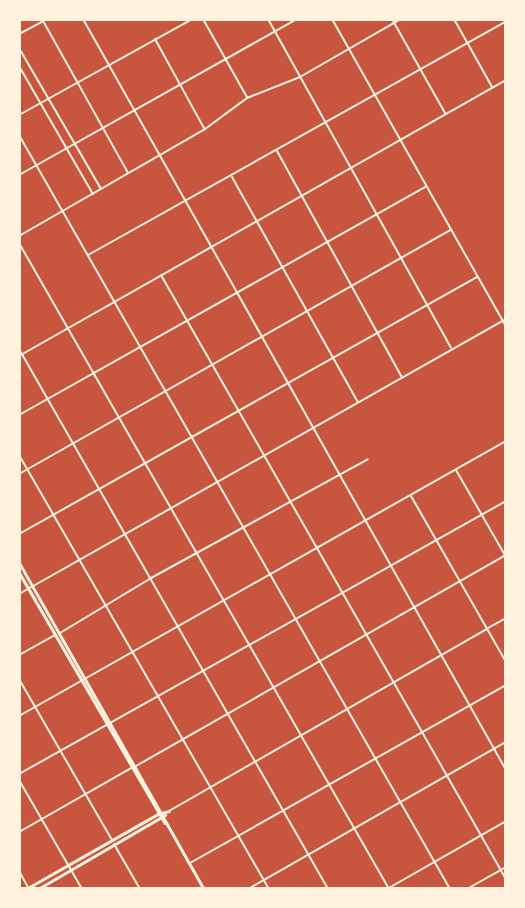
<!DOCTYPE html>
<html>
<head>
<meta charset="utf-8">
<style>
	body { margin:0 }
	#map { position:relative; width:525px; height:908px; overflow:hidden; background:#c8553d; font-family:"Sofia Sans Condensed",sans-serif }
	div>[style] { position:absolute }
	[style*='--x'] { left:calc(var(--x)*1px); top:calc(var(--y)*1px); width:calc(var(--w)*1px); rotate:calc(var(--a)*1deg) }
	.minor>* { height:2px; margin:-1px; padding:0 1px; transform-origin:1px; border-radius:1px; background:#fff3e0 }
	.tertiary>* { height:2px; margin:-1px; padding:0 1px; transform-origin:1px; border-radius:1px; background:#fff3e0 }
	.secondary>* { height:2.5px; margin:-1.25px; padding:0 1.25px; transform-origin:1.25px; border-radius:1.25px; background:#fff3e0 }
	span { translate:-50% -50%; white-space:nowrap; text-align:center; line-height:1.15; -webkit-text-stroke:5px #fff3e0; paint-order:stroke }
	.frame { position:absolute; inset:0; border:21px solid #fff3e0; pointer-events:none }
</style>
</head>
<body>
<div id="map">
	<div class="minor">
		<div style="--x:42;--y:19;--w:176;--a:60.8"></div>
		<div style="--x:83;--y:19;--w:862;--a:60.61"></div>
		<div style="--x:203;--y:19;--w:90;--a:60.6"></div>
		<div style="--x:268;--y:19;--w:376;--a:60.9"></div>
		<div style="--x:332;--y:19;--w:354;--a:60.5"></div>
		<div style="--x:392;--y:19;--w:108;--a:60.6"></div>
		<div style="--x:454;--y:19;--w:78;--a:60.8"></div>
		<div style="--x:19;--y:34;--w:26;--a:-28"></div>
		<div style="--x:155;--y:39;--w:102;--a:61.2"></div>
		<div style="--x:19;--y:48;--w:163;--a:59.8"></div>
		<div style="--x:19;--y:66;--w:148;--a:60"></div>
		<div style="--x:19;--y:115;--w:198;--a:-29"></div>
		<div style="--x:19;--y:135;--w:868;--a:60.25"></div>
		<div style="--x:277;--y:151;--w:257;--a:61.1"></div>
		<div style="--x:19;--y:175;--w:319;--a:-29.3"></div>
		<div style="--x:232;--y:177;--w:257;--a:60.8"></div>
		<div style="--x:19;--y:236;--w:215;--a:-29.9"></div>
		<div style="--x:205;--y:129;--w:52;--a:-36.4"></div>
		<div style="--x:247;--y:98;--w:57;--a:-21.6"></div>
		<div style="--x:300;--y:77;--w:116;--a:-29.9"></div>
		<div style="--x:19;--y:243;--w:744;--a:60.2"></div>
		<div style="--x:88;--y:255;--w:479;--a:-29.2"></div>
		<div style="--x:161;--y:275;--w:696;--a:60.27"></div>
		<div style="--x:19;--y:349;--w:622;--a:60.22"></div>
		<div style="--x:19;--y:356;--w:560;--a:-29.54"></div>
		<div style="--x:19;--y:415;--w:467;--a:-29.3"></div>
		<div style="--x:19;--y:455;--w:501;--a:60.06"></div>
		<div style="--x:456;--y:470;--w:100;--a:60.1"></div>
		<div style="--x:19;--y:474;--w:496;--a:-29.5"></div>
		<div style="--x:411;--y:496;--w:191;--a:60.2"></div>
		<div style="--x:19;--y:534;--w:525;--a:-29.3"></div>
		<div style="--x:19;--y:594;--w:559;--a:-29.45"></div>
		<div style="--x:488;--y:628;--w:21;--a:-29"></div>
		<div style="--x:60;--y:633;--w:106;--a:-31.1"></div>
		<div style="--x:151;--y:578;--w:247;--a:-28.7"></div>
		<div style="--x:19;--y:655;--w:41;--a:-29.1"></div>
		<div style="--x:19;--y:679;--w:186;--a:60"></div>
		<div style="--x:19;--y:716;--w:559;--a:-29.45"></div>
		<div style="--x:136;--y:766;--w:426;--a:-29.7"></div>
		<div style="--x:19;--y:774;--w:558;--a:-29.27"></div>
		<div style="--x:19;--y:780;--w:126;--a:60"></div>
		<div style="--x:19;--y:832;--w:129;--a:-29.7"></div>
		<div style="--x:114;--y:844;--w:52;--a:60"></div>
		<div style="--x:190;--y:863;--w:363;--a:-29.4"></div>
		<div style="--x:19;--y:871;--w:21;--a:61"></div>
		<div style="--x:248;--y:889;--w:297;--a:-29.7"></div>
		<div style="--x:387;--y:889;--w:137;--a:-29.7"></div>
		<div style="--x:467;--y:889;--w:45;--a:-29.4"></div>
	</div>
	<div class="tertiary">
		<div style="--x:169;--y:811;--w:366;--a:-29.8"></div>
	</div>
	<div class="secondary">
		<div style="--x:19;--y:562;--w:376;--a:60.5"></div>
		<div style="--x:19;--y:572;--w:290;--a:59.8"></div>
		<div style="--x:26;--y:889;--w:152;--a:-29.6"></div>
		<div style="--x:158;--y:814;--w:11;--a:-15"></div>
		<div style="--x:38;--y:889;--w:147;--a:-30.2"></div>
	</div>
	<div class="frame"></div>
</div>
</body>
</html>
